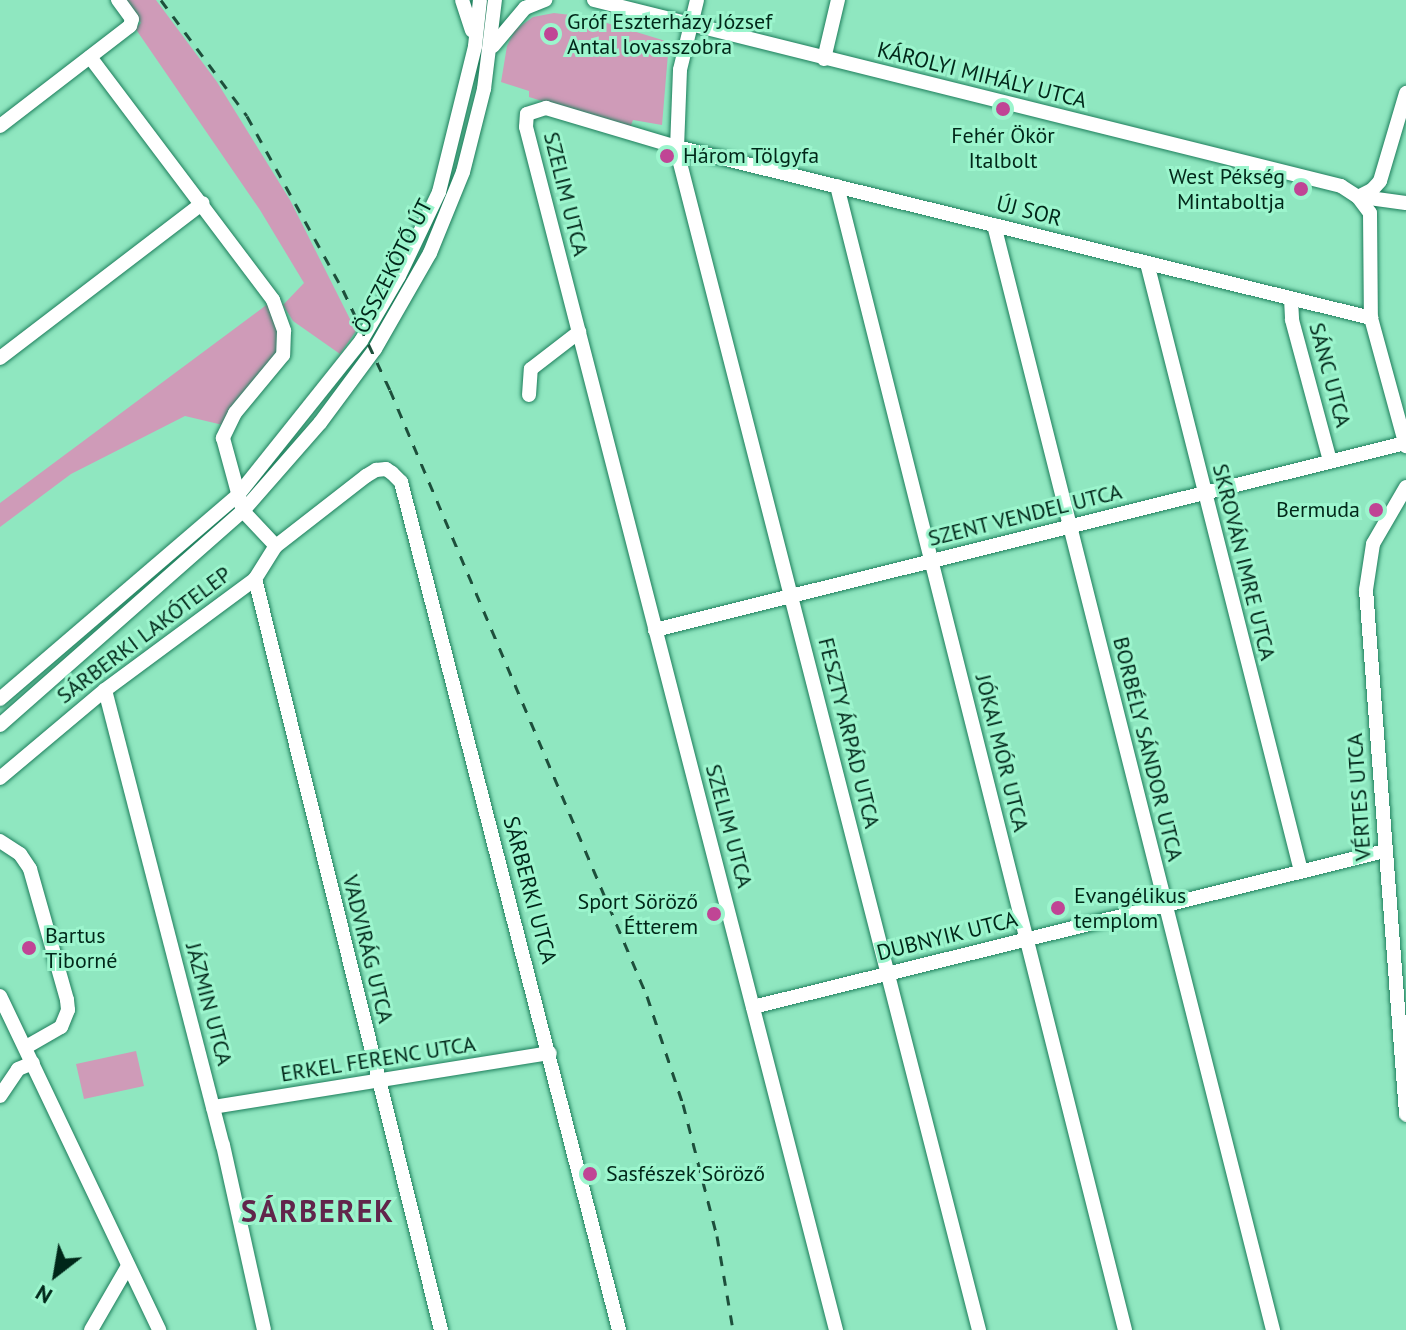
<!DOCTYPE html>
<html>
<head>
<meta charset="utf-8">
<style>
	body { margin:0 }
	#map { position:relative; width:1406px; height:1330px; overflow:hidden; background:#8fe7c0; font-family:"PT Sans",sans-serif }
	div>[style] { position:absolute }
	[style*='--x'] { left:calc(var(--x)*1px); top:calc(var(--y)*1px); width:calc(var(--w)*1px); rotate:calc(var(--a)*1deg) }
	.green>* { inset:0; background:#cf9bb8 }
	.roads { filter:drop-shadow(0 0 2px #1e7e5c) drop-shadow(0 0 2px #1e7e5c) }
	.minor>* { height:14px; margin:-7px; padding:0 7px; transform-origin:7px; border-radius:7px; background:#fff }
	.rail>* { height:3px; margin-top:-1.5px; transform-origin:0; background:repeating-linear-gradient(90deg,#1d4f3b 0 10px,transparent 0 20px) }
	.dots>* { width:22px; height:22px; translate:-50% -50%; box-sizing:border-box; border:4px solid #9cf5cd; border-radius:50% }
	span { translate:-50% -50%; white-space:nowrap; text-align:center; line-height:1.15; -webkit-text-stroke:6px #9cf5cd; paint-order:stroke }
	.poi-label { font-size:22px; color:#002719 }
	.left { translate:0 -50%; text-align:left }
	.right { translate:-100% -50%; text-align:right }
	.street-label { font-size:22px; color:#002719 }
	.district-label { font-size:30px; color:#61254b; font-weight:700; letter-spacing:2px }
	.north { position:absolute; left:16px; top:1234px; width:80px; height:80px; -webkit-text-stroke:6px #9cf5cd; paint-order:stroke; rotate:211deg; font-size:22px; font-weight:700; line-height:32px; text-align:center; color:#002719 }
	.north::after { content:''; display:block; margin:auto; width:28px; height:36px; background:#002719; clip-path:polygon(50% 0,100% 100%,50% 72%,0 100%) }
</style>
</head>
<body>
<div id="map">
	<div class="green">
		<div style="clip-path:polygon(124px 0,156px 0,217px 82px,290px 200px,356px 331px,340px 354px,293px 321px,283px 305px,304px 283px,260px 210px,135px 28px,141px 23px)"></div>
		<div style="clip-path:polygon(554px 13px,587px 17px,669px 42px,662px 125px,633px 120px,630px 128px,529px 97px,529px 91px,501px 82px,507px 46px,515px 30px,533px 17px)"></div>
		<div style="clip-path:polygon(273px 300px,285px 342px,227px 426px,185px 416px,71px 474px,0 527px,0 503px)"></div>
		<div style="clip-path:polygon(136px 1051px,144px 1086px,84px 1099px,76px 1064px)"></div>
	</div>
	<div class="roads">
		<div class="minor">
			<div style="--x:462;--y:0;--w:32;--a:72"></div>
			<div style="--x:594;--y:0;--w:770;--a:13.98"></div>
			<div style="--x:1341;--y:186;--w:20;--a:33"></div>
			<div style="--x:1358;--y:197;--w:20;--a:53"></div>
			<div style="--x:1370;--y:213;--w:105;--a:89.5"></div>
			<div style="--x:1371;--y:318;--w:133;--a:74.7"></div>
			<div style="--x:697;--y:0;--w:72;--a:103.7"></div>
			<div style="--x:680;--y:70;--w:77;--a:92.2"></div>
			<div style="--x:677;--y:147;--w:16;--a:79"></div>
			<div style="--x:680;--y:163;--w:1205;--a:75.63"></div>
			<div style="--x:493;--y:46;--w:50;--a:-49.9"></div>
			<div style="--x:525;--y:8;--w:22;--a:-22"></div>
			<div style="--x:90;--y:57;--w:304;--a:53"></div>
			<div style="--x:273;--y:300;--w:33;--a:70"></div>
			<div style="--x:284;--y:331;--w:24;--a:92"></div>
			<div style="--x:283;--y:355;--w:75;--a:129.6"></div>
			<div style="--x:235;--y:413;--w:28;--a:116"></div>
			<div style="--x:223;--y:438;--w:76;--a:74.7"></div>
			<div style="--x:243;--y:511;--w:48;--a:46.7"></div>
			<div style="--x:824;--y:59;--w:61;--a:-76.7"></div>
			<div style="--x:0;--y:126;--w:164;--a:-37.6"></div>
			<div style="--x:130;--y:26;--w:7;--a:-74"></div>
			<div style="--x:132;--y:19;--w:24;--a:-126"></div>
			<div style="--x:837;--y:186;--w:1180;--a:75.87"></div>
			<div style="--x:1358;--y:197;--w:16;--a:-27"></div>
			<div style="--x:1372;--y:190;--w:12;--a:-48"></div>
			<div style="--x:1380;--y:181;--w:92;--a:-73.5"></div>
			<div style="--x:1362;--y:197;--w:44;--a:7.8"></div>
			<div style="--x:994;--y:225;--w:1140;--a:75.83"></div>
			<div style="--x:1147;--y:263;--w:627;--a:75.79"></div>
			<div style="--x:1291;--y:299;--w:21;--a:87"></div>
			<div style="--x:1292;--y:320;--w:146;--a:74.9"></div>
			<div style="--x:0;--y:358;--w:255;--a:-37.4"></div>
			<div style="--x:529;--y:395;--w:26;--a:-86"></div>
			<div style="--x:531;--y:369;--w:61;--a:-37.6"></div>
			<div style="--x:1406;--y:487;--w:66;--a:120.1"></div>
			<div style="--x:1373;--y:544;--w:47;--a:98.7"></div>
			<div style="--x:1366;--y:590;--w:526;--a:85.63"></div>
			<div style="--x:255;--y:579;--w:774;--a:76.09"></div>
			<div style="--x:655;--y:630;--w:773;--a:-14"></div>
			<div style="--x:105;--y:690;--w:470;--a:75.5"></div>
			<div style="--x:223;--y:1145;--w:189;--a:77.5"></div>
			<div style="--x:0;--y:699;--w:313;--a:-40.6"></div>
			<div style="--x:238;--y:495;--w:197;--a:-51.4"></div>
			<div style="--x:361;--y:341;--w:75;--a:-59.7"></div>
			<div style="--x:399;--y:276;--w:93;--a:-64.5"></div>
			<div style="--x:439;--y:192;--w:150;--a:-76.1"></div>
			<div style="--x:475;--y:46;--w:46;--a:-83.8"></div>
			<div style="--x:0;--y:725;--w:324;--a:-41.4"></div>
			<div style="--x:243;--y:511;--w:117;--a:-48.8"></div>
			<div style="--x:320;--y:423;--w:92;--a:-53.4"></div>
			<div style="--x:375;--y:349;--w:111;--a:-60.2"></div>
			<div style="--x:430;--y:253;--w:87;--a:-67.8"></div>
			<div style="--x:463;--y:172;--w:86;--a:-75.8"></div>
			<div style="--x:484;--y:89;--w:90;--a:-83"></div>
			<div style="--x:0;--y:778;--w:137;--a:-40"></div>
			<div style="--x:105;--y:690;--w:187;--a:-36.5"></div>
			<div style="--x:255;--y:579;--w:39;--a:-58"></div>
			<div style="--x:276;--y:546;--w:114;--a:-37.9"></div>
			<div style="--x:366;--y:476;--w:12;--a:-31"></div>
			<div style="--x:376;--y:470;--w:10;--a:-6"></div>
			<div style="--x:386;--y:469;--w:7;--a:34"></div>
			<div style="--x:392;--y:473;--w:13;--a:45"></div>
			<div style="--x:401;--y:482;--w:876;--a:75.58"></div>
			<div style="--x:0;--y:841;--w:24;--a:33"></div>
			<div style="--x:20;--y:854;--w:18;--a:56"></div>
			<div style="--x:30;--y:869;--w:136;--a:74.2"></div>
			<div style="--x:67;--y:1000;--w:10;--a:84"></div>
			<div style="--x:68;--y:1010;--w:18;--a:112"></div>
			<div style="--x:61;--y:1027;--w:40;--a:150.3"></div>
			<div style="--x:0;--y:996;--w:370;--a:64.5"></div>
			<div style="--x:753;--y:1007;--w:651;--a:-13.87"></div>
			<div style="--x:0;--y:1096;--w:32;--a:-56"></div>
			<div style="--x:18;--y:1069;--w:16;--a:-22"></div>
			<div style="--x:213;--y:1107;--w:341;--a:-9.1"></div>
			<div style="--x:91;--y:1330;--w:74;--a:-60"></div>
			<div style="--x:836;--y:1330;--w:1242;--a:-104.45"></div>
			<div style="--x:526;--y:127;--w:13;--a:-86"></div>
			<div style="--x:527;--y:114;--w:20;--a:-18"></div>
			<div style="--x:546;--y:108;--w:137;--a:16.6"></div>
			<div style="--x:677;--y:147;--w:715;--a:13.84"></div>
		</div>
	</div>
	<div class="rail">
		<div style="--x:161;--y:0;--w:144;--a:53.4"></div>
		<div style="--x:247;--y:116;--w:199;--a:61.1"></div>
		<div style="--x:343;--y:290;--w:110;--a:64.8"></div>
		<div style="--x:390;--y:390;--w:658;--a:67.02"></div>
		<div style="--x:647;--y:996;--w:114;--a:71.6"></div>
		<div style="--x:683;--y:1104;--w:136;--a:75.6"></div>
		<div style="--x:717;--y:1236;--w:95;--a:80.3"></div>
	</div>
	<div class="dots">
		<div style="left:551px;top:34px;background:#c04595"></div>
		<div style="left:1003px;top:109px;background:#c04595"></div>
		<div style="left:667px;top:156px;background:#c04595"></div>
		<div style="left:1301px;top:189px;background:#c04595"></div>
		<div style="left:1376px;top:510px;background:#c04595"></div>
		<div style="left:1058px;top:908px;background:#c04595"></div>
		<div style="left:714px;top:914px;background:#c04595"></div>
		<div style="left:29px;top:948px;background:#c04595"></div>
		<div style="left:590px;top:1174px;background:#c04595"></div>
	</div>
	<div class="poi-label">
		<span class="left" style="left:567px;top:34px">Gróf Eszterházy József<br>Antal lovasszobra</span>
		<span style="left:1003px;top:148px">Fehér Ökör<br>Italbolt</span>
		<span class="left" style="left:683px;top:156px">Három Tölgyfa</span>
		<span class="right" style="left:1285px;top:189px">West Pékség<br>Mintaboltja</span>
		<span class="right" style="left:1360px;top:510px">Bermuda</span>
		<span class="left" style="left:1074px;top:908px">Evangélikus<br>templom</span>
		<span class="right" style="left:698px;top:914px">Sport Söröző<br>Étterem</span>
		<span class="left" style="left:45px;top:948px">Bartus<br>Tiborné</span>
		<span class="left" style="left:606px;top:1174px">Sasfészek Söröző</span>
	</div>
	<div class="street-label">
		<span style="left:982px;top:75px;rotate:14deg">KÁROLYI MIHÁLY UTCA</span>
		<span style="left:566px;top:194px;rotate:76deg">SZELIM UTCA</span>
		<span style="left:1029px;top:211px;rotate:14deg">ÚJ SOR</span>
		<span style="left:393px;top:266px;rotate:-63deg">ÖSSZEKÖTŐ ÚT</span>
		<span style="left:1330px;top:375px;rotate:75deg">SÁNC UTCA</span>
		<span style="left:1025px;top:515px;rotate:-14deg">SZENT VENDEL UTCA</span>
		<span style="left:1244px;top:562px;rotate:76deg">SKROVÁN IMRE UTCA</span>
		<span style="left:144px;top:635px;rotate:-37deg">SÁRBERKI LAKÓTELEP</span>
		<span style="left:849px;top:733px;rotate:76deg">FESZTY ÁRPÁD UTCA</span>
		<span style="left:1148px;top:749px;rotate:76deg">BORBÉLY SÁNDOR UTCA</span>
		<span style="left:1002px;top:753px;rotate:76deg">JÓKAI MÓR UTCA</span>
		<span style="left:1359px;top:797px;rotate:-94deg">VÉRTES UTCA</span>
		<span style="left:729px;top:826px;rotate:75deg">SZELIM UTCA</span>
		<span style="left:530px;top:890px;rotate:75deg">SÁRBERKI UTCA</span>
		<span style="left:947px;top:936px;rotate:-14deg">DUBNYIK UTCA</span>
		<span style="left:368px;top:949px;rotate:76deg">VADVIRÁG UTCA</span>
		<span style="left:209px;top:1004px;rotate:75deg">JÁZMIN UTCA</span>
		<span style="left:378px;top:1059px;rotate:-9deg">ERKEL FERENC UTCA</span>
	</div>
	<div class="district-label">
		<span style="left:318px;top:1211px">SÁRBEREK</span>
	</div>
	<div class="north">N</div>
</div>
</body>
</html>
